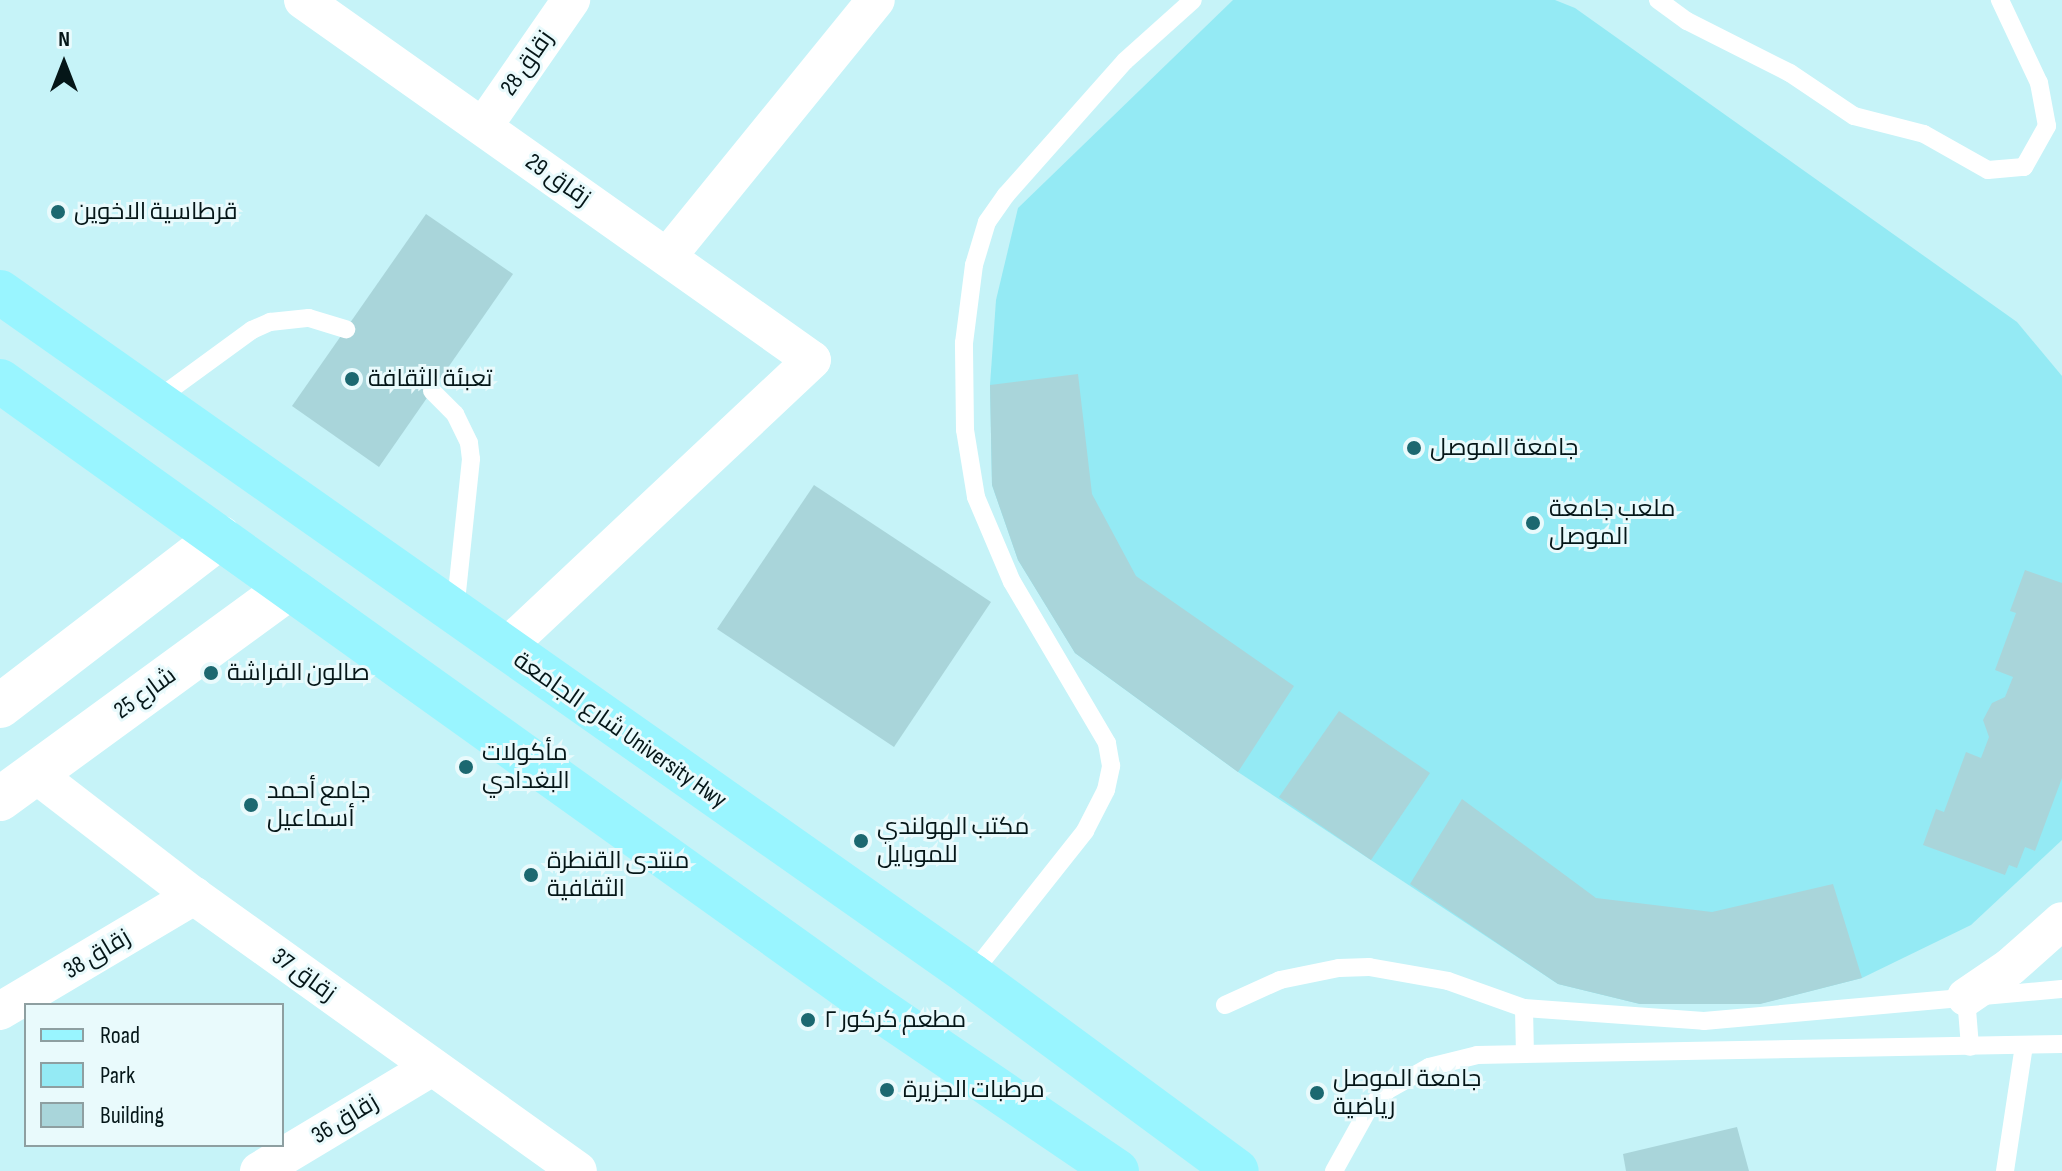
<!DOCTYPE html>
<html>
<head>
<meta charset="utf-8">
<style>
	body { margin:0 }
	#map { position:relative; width:2062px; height:1171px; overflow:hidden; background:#c6f3f8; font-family:"Sofia Sans Condensed",Cairo,sans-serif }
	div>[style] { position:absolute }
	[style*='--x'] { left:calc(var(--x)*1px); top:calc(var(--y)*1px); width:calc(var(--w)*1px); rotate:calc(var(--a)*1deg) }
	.green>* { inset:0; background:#94eaf4 }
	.building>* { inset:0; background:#a9d5da }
	.service>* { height:18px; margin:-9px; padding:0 9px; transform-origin:9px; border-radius:9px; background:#fff }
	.minor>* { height:38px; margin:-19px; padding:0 19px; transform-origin:19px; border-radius:19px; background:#fff }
	.tertiary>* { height:44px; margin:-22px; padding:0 22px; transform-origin:22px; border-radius:22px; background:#fff }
	.primary>* { height:44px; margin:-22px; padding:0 22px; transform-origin:22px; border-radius:22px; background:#99f5ff }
	.dots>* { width:22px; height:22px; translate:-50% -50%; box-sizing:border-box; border:4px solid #e9fafc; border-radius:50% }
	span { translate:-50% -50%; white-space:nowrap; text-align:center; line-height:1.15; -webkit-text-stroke:6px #e9fafc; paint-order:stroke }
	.street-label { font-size:24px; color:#051618 }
	.poi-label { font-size:24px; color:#051618 }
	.left { translate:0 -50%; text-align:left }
	.legend { position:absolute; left:24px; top:1003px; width:260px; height:144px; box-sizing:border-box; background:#e9fafc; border:2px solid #8e9fa1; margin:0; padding:10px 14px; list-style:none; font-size:24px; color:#051618 }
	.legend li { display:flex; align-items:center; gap:16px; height:40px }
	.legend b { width:40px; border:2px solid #8e9fa1 }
	.north { position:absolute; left:24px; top:24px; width:80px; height:80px; -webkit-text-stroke:6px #e9fafc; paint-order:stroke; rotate:0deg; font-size:22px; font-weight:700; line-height:32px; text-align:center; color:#051618 }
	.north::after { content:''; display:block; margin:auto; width:28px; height:36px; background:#051618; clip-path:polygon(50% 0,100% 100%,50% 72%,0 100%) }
</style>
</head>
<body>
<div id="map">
	<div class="green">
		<div style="clip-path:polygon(1233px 0,1555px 0,1575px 8px,2017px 322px,2062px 376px,2062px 840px,1971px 925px,1862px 978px,1759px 1004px,1640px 1004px,1558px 984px,1238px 772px,1075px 653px,1018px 560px,992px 485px,990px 385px,996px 300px,1018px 208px)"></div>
	</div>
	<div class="building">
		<div style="clip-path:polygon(426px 214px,513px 274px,379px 467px,292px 406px)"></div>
		<div style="clip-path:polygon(1078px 374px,1092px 494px,1136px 576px,1294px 686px,1238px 772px,1075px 653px,1018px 560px,992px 485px,990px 385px)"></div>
		<div style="clip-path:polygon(814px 485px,991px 602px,894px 747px,717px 629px)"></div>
		<div style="clip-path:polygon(2025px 570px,2062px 583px,2062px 778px,2035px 851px,2025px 847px,2017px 868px,2009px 865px,2005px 875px,1923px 845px,1936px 809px,1944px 812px,1966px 752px,1981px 758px,1989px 737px,1983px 720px,1992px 703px,2005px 697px,2013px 677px,1995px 670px,2016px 613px,2010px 611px)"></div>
		<div style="clip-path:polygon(1339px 711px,1430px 773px,1371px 860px,1279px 797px)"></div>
		<div style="clip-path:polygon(1462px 799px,1596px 898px,1712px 912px,1833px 884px,1862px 978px,1760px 1004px,1640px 1004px,1558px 984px,1410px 884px)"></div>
		<div style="clip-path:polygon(1737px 1127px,1749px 1171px,1626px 1171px,1623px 1154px)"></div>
	</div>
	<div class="service">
		<div style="--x:1658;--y:0;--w:36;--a:36"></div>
		<div style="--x:1687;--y:21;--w:115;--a:26.8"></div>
		<div style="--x:1790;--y:73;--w:77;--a:33.9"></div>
		<div style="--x:1854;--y:116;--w:72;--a:14.4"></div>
		<div style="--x:1924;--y:134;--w:73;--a:29.4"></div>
		<div style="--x:1988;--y:170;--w:36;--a:-5"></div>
		<div style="--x:2024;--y:167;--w:47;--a:-60.7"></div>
		<div style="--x:2047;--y:126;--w:44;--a:-100.5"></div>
		<div style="--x:2039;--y:83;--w:92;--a:-115.2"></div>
		<div style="--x:432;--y:391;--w:33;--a:45"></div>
		<div style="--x:455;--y:414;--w:32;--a:64"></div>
		<div style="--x:469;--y:443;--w:16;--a:83"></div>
		<div style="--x:471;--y:459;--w:154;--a:96"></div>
		<div style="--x:156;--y:400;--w:119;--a:-36.1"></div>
		<div style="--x:252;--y:330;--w:20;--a:-24"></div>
		<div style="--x:270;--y:322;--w:39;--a:-6"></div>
		<div style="--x:309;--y:318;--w:39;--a:17"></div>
		<div style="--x:971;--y:975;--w:184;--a:-51.6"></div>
		<div style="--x:1085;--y:831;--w:46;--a:-62.9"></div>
		<div style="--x:1106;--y:790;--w:25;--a:-78"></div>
		<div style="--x:1111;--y:766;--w:23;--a:-100"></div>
		<div style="--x:1107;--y:743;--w:187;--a:-120.5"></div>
		<div style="--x:1012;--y:582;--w:92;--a:-113"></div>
		<div style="--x:976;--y:497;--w:68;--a:-99.3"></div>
		<div style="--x:965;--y:430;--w:87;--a:-90.7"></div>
		<div style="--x:964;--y:343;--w:79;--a:-82.7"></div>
		<div style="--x:974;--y:265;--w:45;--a:-73.2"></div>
		<div style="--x:987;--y:222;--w:33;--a:-55"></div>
		<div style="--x:1006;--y:195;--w:179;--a:-48.4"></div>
		<div style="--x:1125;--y:61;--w:91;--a:-41.9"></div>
		<div style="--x:1966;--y:997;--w:50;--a:85.4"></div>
		<div style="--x:1225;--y:1005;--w:60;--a:-24.4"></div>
		<div style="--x:1280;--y:980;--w:60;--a:-11.5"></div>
		<div style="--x:1339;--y:968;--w:30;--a:-2"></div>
		<div style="--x:1369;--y:967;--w:80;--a:10"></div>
		<div style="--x:1448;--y:981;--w:81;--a:19.6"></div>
		<div style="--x:1524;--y:1008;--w:180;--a:4.1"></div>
		<div style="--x:1704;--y:1021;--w:359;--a:-5.1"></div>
		<div style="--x:1524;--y:1008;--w:46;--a:88.8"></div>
		<div style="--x:1334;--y:1171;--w:74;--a:-61"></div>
		<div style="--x:1370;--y:1106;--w:24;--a:-42"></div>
		<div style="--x:1388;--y:1090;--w:47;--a:-29.3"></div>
		<div style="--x:1429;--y:1067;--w:49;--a:-14"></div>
		<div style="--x:1477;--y:1055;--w:585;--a:-1.08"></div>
		<div style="--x:2005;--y:1171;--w:127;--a:-81.4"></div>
	</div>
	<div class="minor">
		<div style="--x:303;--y:0;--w:623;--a:35.27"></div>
		<div style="--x:812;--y:360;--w:422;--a:136.8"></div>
		<div style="--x:483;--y:127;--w:155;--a:-55.3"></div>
		<div style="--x:667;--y:257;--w:331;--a:-50.9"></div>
		<div style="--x:34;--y:773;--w:202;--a:37.6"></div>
		<div style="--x:194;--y:896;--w:472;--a:35.6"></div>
		<div style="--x:1966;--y:997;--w:53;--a:-34.3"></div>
		<div style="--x:2010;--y:967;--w:69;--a:-41.5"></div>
		<div style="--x:0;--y:1011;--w:226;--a:-30.7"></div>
		<div style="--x:259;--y:1171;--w:202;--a:-31"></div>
	</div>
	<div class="tertiary">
		<div style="--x:0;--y:706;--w:277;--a:-37.5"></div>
		<div style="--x:0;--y:799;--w:358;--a:-36.1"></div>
	</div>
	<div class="primary">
		<div style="--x:0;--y:292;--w:1187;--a:35.12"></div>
		<div style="--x:971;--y:975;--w:330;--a:36.4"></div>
		<div style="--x:0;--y:381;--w:1067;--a:35.58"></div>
		<div style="--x:868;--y:1002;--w:301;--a:34.2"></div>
	</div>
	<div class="dots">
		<div style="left:58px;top:212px;background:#1c6870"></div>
		<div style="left:352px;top:379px;background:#1c6870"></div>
		<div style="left:1414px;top:448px;background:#1c6870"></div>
		<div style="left:1533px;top:523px;background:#1c6870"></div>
		<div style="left:211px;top:673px;background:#1c6870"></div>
		<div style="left:466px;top:767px;background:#1c6870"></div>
		<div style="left:251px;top:805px;background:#1c6870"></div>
		<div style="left:861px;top:841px;background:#1c6870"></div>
		<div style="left:531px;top:875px;background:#1c6870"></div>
		<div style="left:808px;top:1020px;background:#1c6870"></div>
		<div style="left:887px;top:1090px;background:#1c6870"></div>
		<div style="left:1317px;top:1093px;background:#1c6870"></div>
	</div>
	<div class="street-label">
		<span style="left:527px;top:63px;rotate:-55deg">زقاق 28</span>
		<span style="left:558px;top:180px;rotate:35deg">زقاق 29</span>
		<span style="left:145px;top:693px;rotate:-36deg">شارع 25</span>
		<span style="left:620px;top:730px;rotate:35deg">شارع الجامعة University Hwy</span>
		<span style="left:97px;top:954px;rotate:-31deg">زقاق 38</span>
		<span style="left:304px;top:975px;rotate:36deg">زقاق 37</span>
		<span style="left:345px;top:1119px;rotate:-31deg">زقاق 36</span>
	</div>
	<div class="poi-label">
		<span class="left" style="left:74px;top:212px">قرطاسية الاخوين</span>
		<span class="left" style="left:368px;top:379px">تعبئة الثقافة</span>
		<span class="left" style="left:1430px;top:448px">جامعة الموصل</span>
		<span class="left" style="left:1549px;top:523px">ملعب جامعة<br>الموصل</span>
		<span class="left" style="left:227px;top:673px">صالون الفراشة</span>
		<span class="left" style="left:482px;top:767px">مأكولات<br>البغدادي</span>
		<span class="left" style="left:267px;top:805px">جامع أحمد<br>أسماعيل</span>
		<span class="left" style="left:877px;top:841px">مكتب الهولندي<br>للموبايل</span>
		<span class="left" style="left:547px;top:875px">منتدى القنطرة<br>الثقافية</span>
		<span class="left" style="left:824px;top:1020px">مطعم كركور ٢</span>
		<span class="left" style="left:1333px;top:1093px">جامعة الموصل<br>رياضية</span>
		<span class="left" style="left:903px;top:1090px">مرطبات الجزيرة</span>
	</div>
	<ul class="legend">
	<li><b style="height:10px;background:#99f5ff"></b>Road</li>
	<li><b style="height:22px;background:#94eaf4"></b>Park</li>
	<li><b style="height:22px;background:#a9d5da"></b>Building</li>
	</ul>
	<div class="north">N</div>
</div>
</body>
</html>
